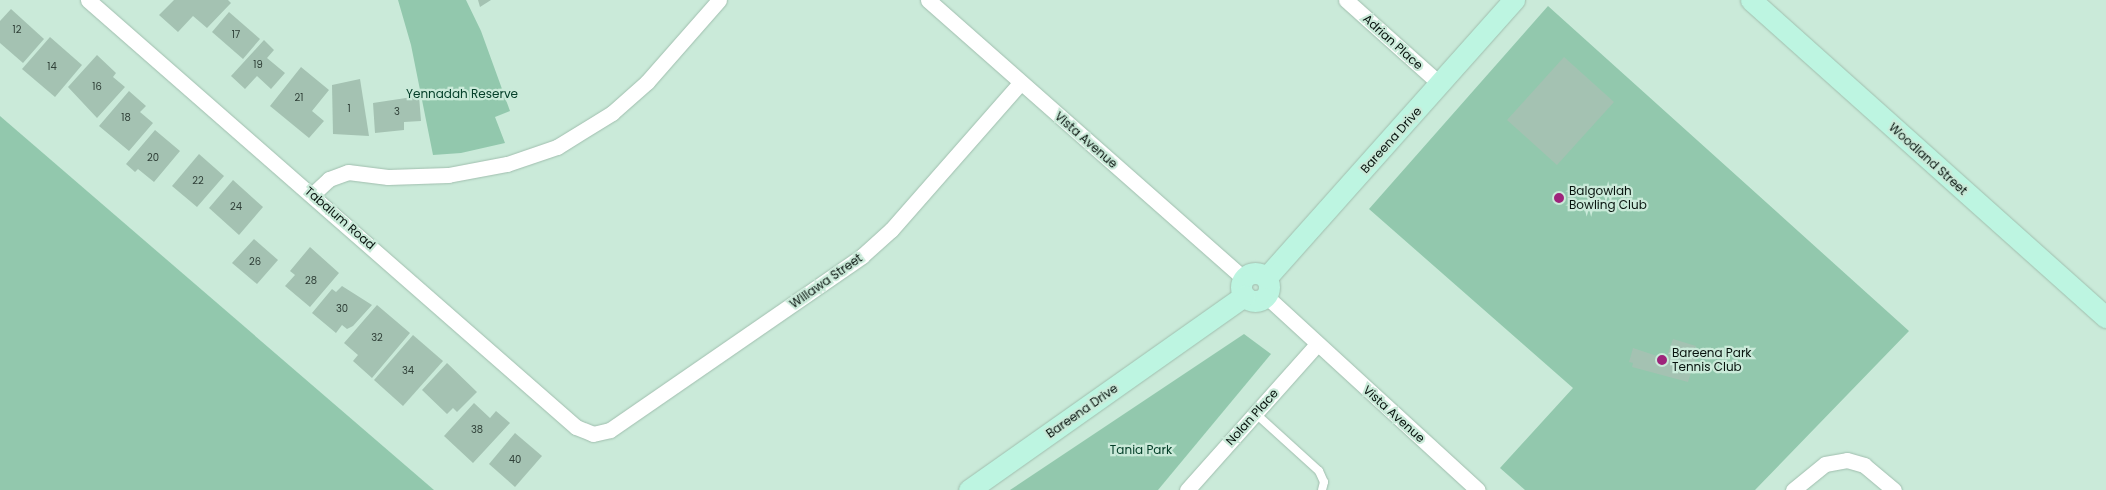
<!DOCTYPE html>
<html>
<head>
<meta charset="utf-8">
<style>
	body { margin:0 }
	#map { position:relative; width:2106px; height:490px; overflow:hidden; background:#caead9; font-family:Poppins,sans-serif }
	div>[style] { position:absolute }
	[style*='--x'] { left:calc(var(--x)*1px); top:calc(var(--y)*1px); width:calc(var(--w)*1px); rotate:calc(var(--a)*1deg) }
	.green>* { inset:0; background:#92c8ad }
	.building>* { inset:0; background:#a4c2b2 }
	.roads { filter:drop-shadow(0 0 1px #a0beae) drop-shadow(0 0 1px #a0beae) }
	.lane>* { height:8px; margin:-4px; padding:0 4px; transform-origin:4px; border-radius:4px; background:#fff }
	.street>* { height:15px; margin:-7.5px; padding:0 7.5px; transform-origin:7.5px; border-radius:7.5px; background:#fff }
	.secondary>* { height:21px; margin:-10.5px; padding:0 10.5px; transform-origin:10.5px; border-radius:10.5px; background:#bdf5e1 }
	.secondary>.ring { margin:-10.5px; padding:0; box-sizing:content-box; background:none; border:21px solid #bdf5e1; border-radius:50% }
	.dots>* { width:14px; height:14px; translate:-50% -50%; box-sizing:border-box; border:2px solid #caead9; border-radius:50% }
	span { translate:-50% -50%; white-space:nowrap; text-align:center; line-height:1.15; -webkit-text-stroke:4.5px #caead9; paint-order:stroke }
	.number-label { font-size:10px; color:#2f3f37 }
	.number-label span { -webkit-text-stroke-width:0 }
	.street-label { font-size:12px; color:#08130e }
	.park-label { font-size:12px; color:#05402a }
	.poi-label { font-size:12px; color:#08130e }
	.left { translate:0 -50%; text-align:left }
</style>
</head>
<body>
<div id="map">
	<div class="green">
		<div style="clip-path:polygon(398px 0,466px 0,481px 31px,510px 111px,495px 117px,505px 143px,461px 153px,433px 155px,411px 45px)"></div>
		<div style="clip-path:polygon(1548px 6px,1909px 331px,1755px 490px,1525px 490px,1500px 468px,1573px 388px,1369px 209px)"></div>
		<div style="clip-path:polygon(0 116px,434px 490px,0 490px)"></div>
		<div style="clip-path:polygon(1244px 334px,1271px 354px,1158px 490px,1010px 490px)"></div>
	</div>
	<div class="building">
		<div style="clip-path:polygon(174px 0,228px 0,231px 3px,207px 28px,193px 16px,178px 32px,159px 15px)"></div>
		<div style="clip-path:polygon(478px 0,491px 0,480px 7px)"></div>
		<div style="clip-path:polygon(11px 9px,44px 39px,23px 63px,0 43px,0 21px)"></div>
		<div style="clip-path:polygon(229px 12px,260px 39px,243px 59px,212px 32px)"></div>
		<div style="clip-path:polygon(50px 37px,82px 65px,55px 97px,22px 69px)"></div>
		<div style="clip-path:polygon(264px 40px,274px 50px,267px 58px,285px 73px,271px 89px,257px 76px,245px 89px,231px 76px)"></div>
		<div style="clip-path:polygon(97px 55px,116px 73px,113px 77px,125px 87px,97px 118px,68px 87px)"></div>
		<div style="clip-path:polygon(1564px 57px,1614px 102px,1557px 165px,1507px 120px)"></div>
		<div style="clip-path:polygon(301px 67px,329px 90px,312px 111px,324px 121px,309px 138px,270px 106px)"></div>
		<div style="clip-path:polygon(360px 79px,369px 136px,333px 134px,332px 85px)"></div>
		<div style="clip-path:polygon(129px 91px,146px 106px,140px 112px,153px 123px,129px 151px,99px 126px)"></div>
		<div style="clip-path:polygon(419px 96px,421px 121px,404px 122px,404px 130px,375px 133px,373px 103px)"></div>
		<div style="clip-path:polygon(155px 130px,180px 151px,154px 182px,138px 169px,135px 172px,126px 164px)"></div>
		<div style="clip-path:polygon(199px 154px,224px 176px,197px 207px,172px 186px)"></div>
		<div style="clip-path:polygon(233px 180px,263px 207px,239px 235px,209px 208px)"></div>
		<div style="clip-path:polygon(254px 239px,278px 260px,257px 284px,232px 263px)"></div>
		<div style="clip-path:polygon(310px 247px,339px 273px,310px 307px,285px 286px,295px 275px,290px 271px)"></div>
		<div style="clip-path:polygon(342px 286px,372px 305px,353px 326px,347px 329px,342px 325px,336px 333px,312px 313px,332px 289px,336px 292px)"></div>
		<div style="clip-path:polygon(377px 305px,410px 333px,372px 378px,353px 361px,358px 355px,344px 343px)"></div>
		<div style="clip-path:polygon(413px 335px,443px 361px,403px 406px,374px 380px)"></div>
		<div style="clip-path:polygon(1673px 339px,1696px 346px,1692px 356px,1696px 357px,1688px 382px,1632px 367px,1633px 363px,1629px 362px,1633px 348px,1666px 359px)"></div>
		<div style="clip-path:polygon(447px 363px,477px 392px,457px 412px,453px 408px,447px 414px,422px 390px)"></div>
		<div style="clip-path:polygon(474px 403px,490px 418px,496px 411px,510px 423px,473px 463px,444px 436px)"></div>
		<div style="clip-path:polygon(515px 433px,542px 456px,515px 487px,489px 464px)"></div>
	</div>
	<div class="roads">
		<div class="lane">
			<div style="--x:1255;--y:413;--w:86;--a:42.2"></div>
			<div style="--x:1319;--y:471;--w:12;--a:66"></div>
			<div style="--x:1324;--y:482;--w:8;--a:104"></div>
		</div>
		<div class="street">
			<div style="--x:88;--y:0;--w:648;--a:41.19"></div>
			<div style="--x:576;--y:427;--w:18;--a:22"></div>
			<div style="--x:593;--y:434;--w:17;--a:-13"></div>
			<div style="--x:610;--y:430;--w:306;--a:-34.6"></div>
			<div style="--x:862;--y:256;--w:39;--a:-42"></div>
			<div style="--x:891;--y:230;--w:196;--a:-48.7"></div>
			<div style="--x:928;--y:0;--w:422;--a:41.4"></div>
			<div style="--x:1346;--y:0;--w:127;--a:41.8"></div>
			<div style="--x:313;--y:194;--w:22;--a:-43"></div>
			<div style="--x:329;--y:179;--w:20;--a:-20"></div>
			<div style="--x:348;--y:172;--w:40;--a:7.1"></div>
			<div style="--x:388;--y:177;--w:60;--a:-1.9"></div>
			<div style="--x:448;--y:175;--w:60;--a:-10.6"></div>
			<div style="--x:507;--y:164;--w:53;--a:-18.8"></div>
			<div style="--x:557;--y:147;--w:65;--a:-31.7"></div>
			<div style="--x:612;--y:113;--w:47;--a:-41.5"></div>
			<div style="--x:647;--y:82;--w:109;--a:-48.7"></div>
			<div style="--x:1266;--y:296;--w:287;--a:42.5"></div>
			<div style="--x:1187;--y:490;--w:195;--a:-48.3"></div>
			<div style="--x:1793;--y:490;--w:41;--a:-39.1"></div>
			<div style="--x:1825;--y:464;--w:22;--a:-10"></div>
			<div style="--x:1847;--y:460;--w:18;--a:16"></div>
			<div style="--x:1864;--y:465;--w:39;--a:40"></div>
		</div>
		<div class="secondary">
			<div style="--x:1751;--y:0;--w:476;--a:41.8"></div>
			<div class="ring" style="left:1241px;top:273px;width:7px;height:7px"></div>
			<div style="--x:1266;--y:278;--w:373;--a:-48.3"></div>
			<div style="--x:969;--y:490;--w:337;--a:-35.2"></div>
		</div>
	</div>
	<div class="dots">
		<div style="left:1559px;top:198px;background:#9e247b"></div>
		<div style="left:1662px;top:360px;background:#9e247b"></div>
	</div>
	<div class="number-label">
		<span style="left:17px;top:30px">12</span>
		<span style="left:236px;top:35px">17</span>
		<span style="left:258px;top:65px">19</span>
		<span style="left:52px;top:67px">14</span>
		<span style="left:97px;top:87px">16</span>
		<span style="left:299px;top:98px">21</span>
		<span style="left:349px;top:109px">1</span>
		<span style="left:397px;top:112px">3</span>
		<span style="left:126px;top:118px">18</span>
		<span style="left:153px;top:158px">20</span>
		<span style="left:198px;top:181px">22</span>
		<span style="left:236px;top:207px">24</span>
		<span style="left:255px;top:262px">26</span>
		<span style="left:311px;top:281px">28</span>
		<span style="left:342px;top:309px">30</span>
		<span style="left:377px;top:338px">32</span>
		<span style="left:408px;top:371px">34</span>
		<span style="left:477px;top:430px">38</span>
		<span style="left:515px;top:460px">40</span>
	</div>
	<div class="street-label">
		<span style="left:1393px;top:42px;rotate:42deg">Adrian Place</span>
		<span style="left:1086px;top:140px;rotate:41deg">Vista Avenue</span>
		<span style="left:1391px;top:140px;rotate:-48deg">Bareena Drive</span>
		<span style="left:1928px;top:159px;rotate:42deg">Woodland Street</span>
		<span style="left:340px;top:218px;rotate:41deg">Tabalum Road</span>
		<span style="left:826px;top:281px;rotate:-35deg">Willawa Street</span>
		<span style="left:1082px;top:411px;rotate:-35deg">Bareena Drive</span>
		<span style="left:1394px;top:414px;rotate:42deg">Vista Avenue</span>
		<span style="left:1252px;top:417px;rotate:-48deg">Nolan Place</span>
	</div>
	<div class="park-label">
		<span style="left:462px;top:94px">Yennadah Reserve</span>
		<span style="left:1141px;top:450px">Tania Park</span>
	</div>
	<div class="poi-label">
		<span class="left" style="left:1569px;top:198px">Balgowlah<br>Bowling Club</span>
		<span class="left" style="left:1672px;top:360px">Bareena Park<br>Tennis Club</span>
	</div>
</div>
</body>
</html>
